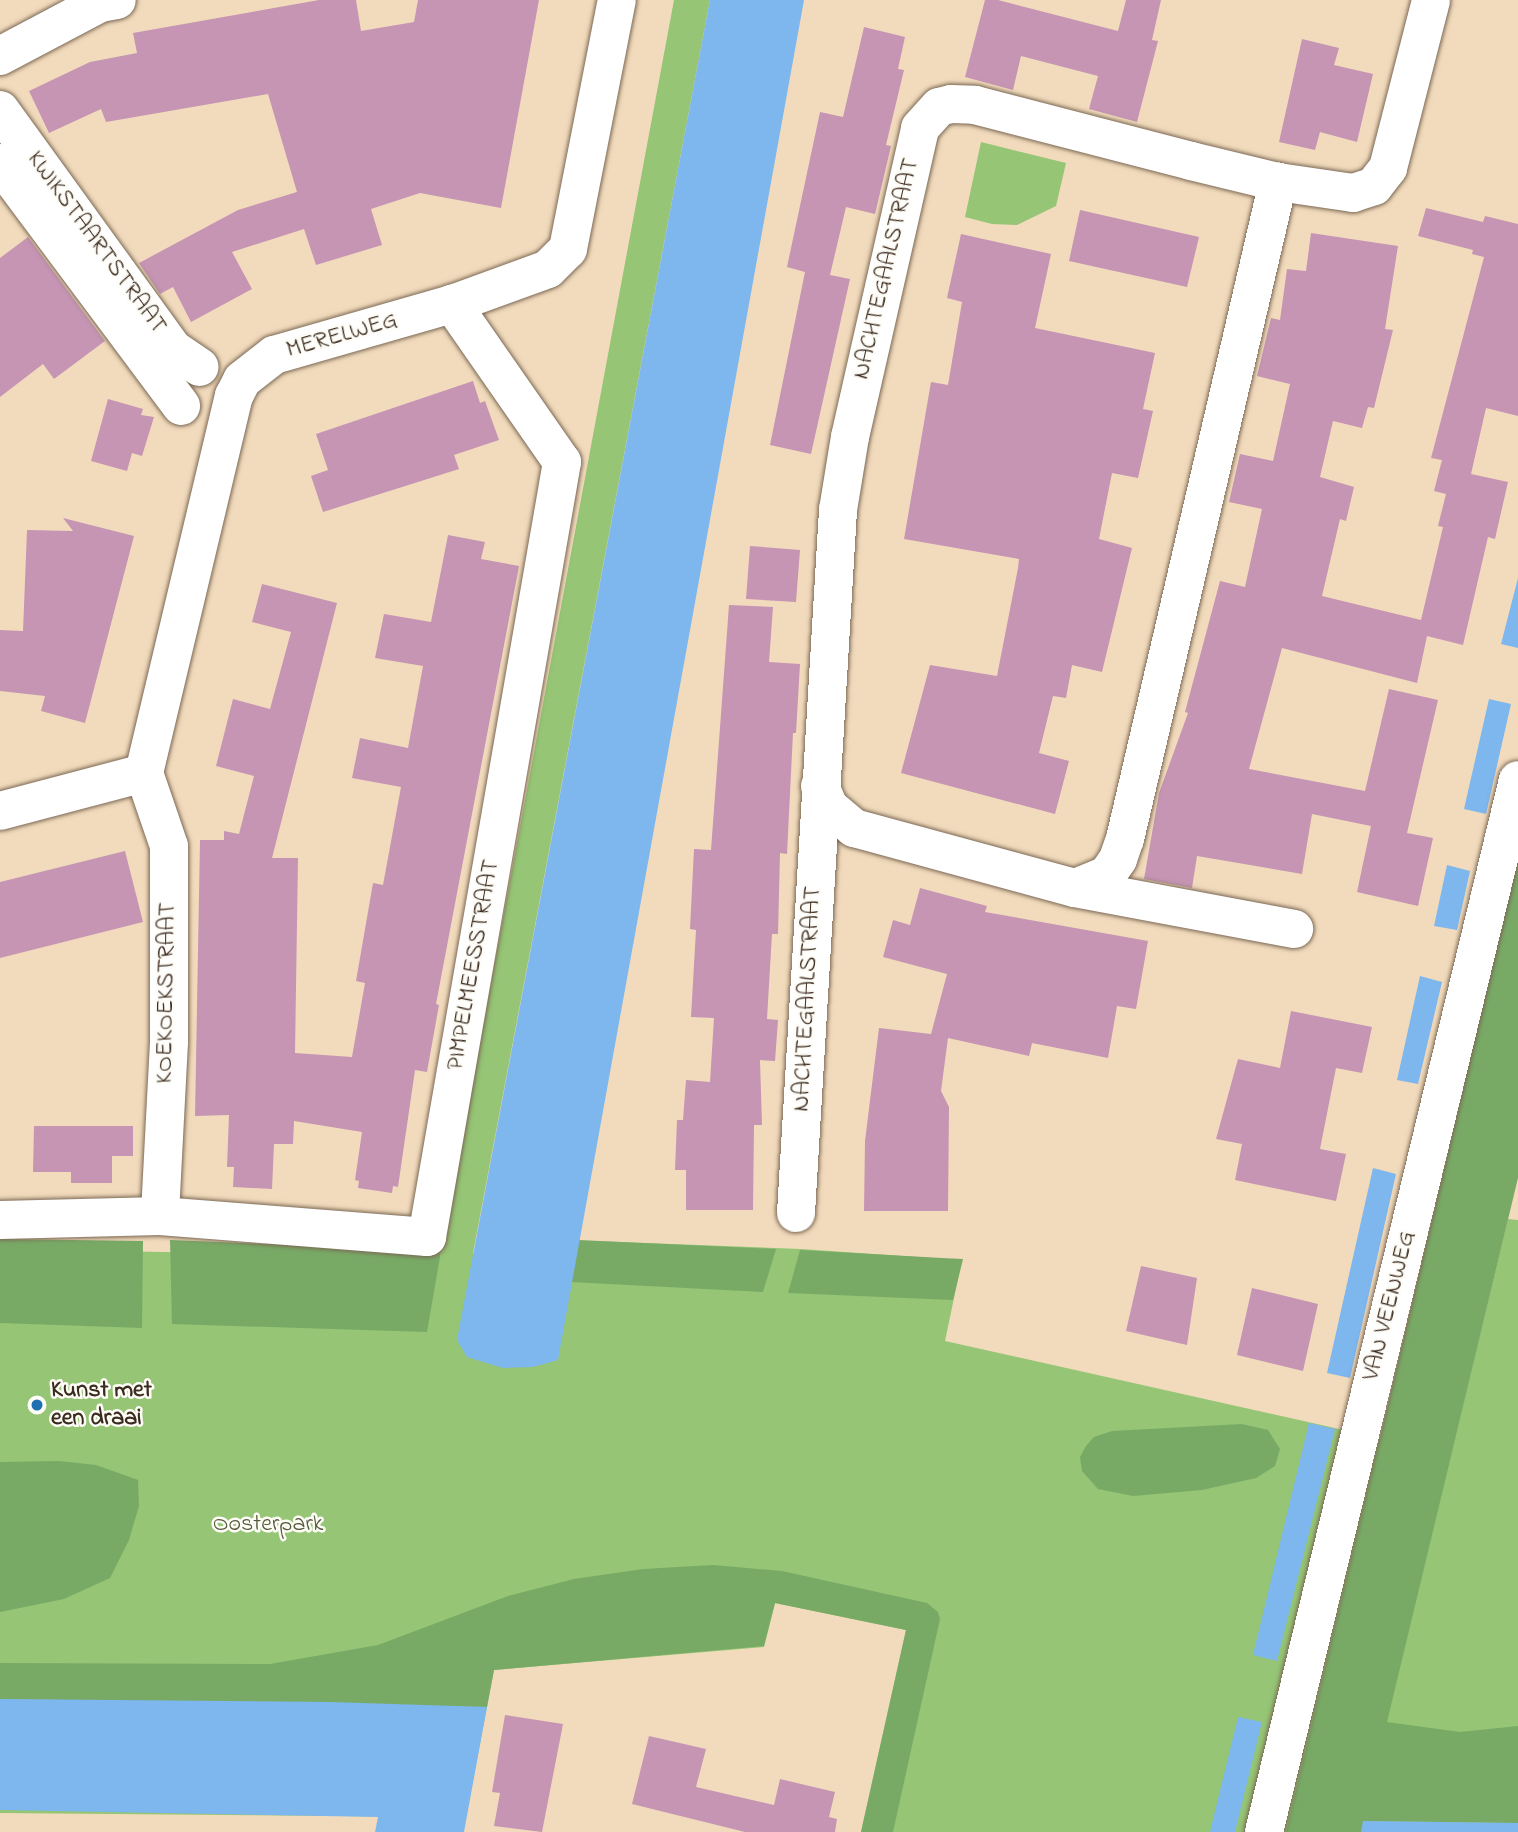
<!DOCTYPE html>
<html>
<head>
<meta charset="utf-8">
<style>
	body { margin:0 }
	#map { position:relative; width:1518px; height:1832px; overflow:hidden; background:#f2dbbc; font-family:"Indie Flower",sans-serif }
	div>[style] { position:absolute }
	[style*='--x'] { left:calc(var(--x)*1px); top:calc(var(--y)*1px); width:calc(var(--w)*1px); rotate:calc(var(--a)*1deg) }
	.green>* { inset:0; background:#95c575 }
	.forest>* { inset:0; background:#78aa66 }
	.water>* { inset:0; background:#7db7ee }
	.building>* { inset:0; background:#c595b3 }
	.roads { filter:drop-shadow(0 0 2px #7b6855) drop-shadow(0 0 2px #7b6855) }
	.street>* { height:38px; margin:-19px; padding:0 19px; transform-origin:19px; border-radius:19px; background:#fff }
	.dots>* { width:19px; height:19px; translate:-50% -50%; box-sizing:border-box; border:4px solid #fdfcf7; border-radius:50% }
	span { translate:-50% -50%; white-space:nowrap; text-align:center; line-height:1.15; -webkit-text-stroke:5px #fdfcf7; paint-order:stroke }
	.street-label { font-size:24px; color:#3b2a1e }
	.poi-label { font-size:24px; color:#3b2a1e; font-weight:700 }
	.left { translate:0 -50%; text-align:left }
	.park-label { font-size:24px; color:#565838 }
</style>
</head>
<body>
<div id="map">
	<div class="green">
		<div style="clip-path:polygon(674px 0,710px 0,473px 1253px,566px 1240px,801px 1249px,962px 1260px,945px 1341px,1451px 1454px,1508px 1219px,1518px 1220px,1518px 1823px,1362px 1832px,861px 1832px,906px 1630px,775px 1603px,764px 1647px,494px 1670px,466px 1817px,0 1813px,0 1249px,440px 1257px)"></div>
		<div style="clip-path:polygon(981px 142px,1066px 163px,1056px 206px,1017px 225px,992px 224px,965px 217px)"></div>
	</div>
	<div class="forest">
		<div style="clip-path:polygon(1518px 858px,1518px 1178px,1387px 1722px,1460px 1732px,1518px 1726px,1518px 1823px,1364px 1821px,1361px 1832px,1286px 1832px)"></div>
		<div style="clip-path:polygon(0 1239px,143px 1241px,142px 1328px,0 1323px)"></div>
		<div style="clip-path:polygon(170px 1240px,441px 1251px,427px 1332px,172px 1324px)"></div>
		<div style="clip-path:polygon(578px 1240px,776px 1249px,763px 1292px,570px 1282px)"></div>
		<div style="clip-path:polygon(800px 1250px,942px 1258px,963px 1259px,953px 1300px,788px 1293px)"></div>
		<div style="clip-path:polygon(1242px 1424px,1268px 1430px,1280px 1449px,1275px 1466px,1256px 1478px,1202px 1490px,1133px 1496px,1098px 1489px,1082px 1471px,1080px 1457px,1086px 1446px,1094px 1437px,1112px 1431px)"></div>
		<div style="clip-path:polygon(59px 1461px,96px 1465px,138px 1480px,139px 1506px,129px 1540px,110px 1578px,64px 1599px,0 1612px,0 1462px)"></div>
		<div style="clip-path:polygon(713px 1565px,782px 1571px,927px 1603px,938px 1612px,940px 1619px,893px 1832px,861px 1832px,906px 1630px,775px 1603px,764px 1646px,494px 1670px,487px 1707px,0 1699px,0 1663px,270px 1664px,378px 1645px,508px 1596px,574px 1579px,643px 1569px)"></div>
	</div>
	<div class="water">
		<div style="clip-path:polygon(710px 0,804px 0,558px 1360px,533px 1367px,503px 1368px,467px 1357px,457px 1340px)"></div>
		<div style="clip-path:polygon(1518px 578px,1518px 648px,1501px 644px)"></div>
		<div style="clip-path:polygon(1489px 699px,1511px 704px,1486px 814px,1464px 809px)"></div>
		<div style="clip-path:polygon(1447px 865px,1470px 871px,1457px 930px,1434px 926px)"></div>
		<div style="clip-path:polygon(1420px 976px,1442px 982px,1418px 1084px,1397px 1080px)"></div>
		<div style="clip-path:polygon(1373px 1168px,1396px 1174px,1350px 1378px,1327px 1373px)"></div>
		<div style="clip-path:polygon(1309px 1423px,1335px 1429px,1277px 1661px,1253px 1655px)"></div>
		<div style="clip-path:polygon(0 1699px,330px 1702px,487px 1707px,464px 1832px,375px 1832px,378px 1817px,0 1810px)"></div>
		<div style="clip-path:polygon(1238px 1717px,1262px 1722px,1235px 1832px,1210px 1832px)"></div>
		<div style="clip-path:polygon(1363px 1821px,1518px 1823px,1518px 1832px,1361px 1832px)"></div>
	</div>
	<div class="building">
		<div style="clip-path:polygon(319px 0,356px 0,361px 31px,414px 22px,418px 0,539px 0,501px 208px,420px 193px,371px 209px,382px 245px,316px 265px,304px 229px,232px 252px,252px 289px,191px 322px,173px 287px,160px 294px,139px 263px,238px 210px,297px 192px,268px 94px,106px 122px,101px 109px,49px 133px,29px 91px,90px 62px,137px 53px,133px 33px)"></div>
		<div style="clip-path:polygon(985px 0,998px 0,1118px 31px,1126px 0,1161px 0,1152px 40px,1158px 41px,1137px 122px,1089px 109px,1098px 76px,1021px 56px,1013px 90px,965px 77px)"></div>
		<div style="clip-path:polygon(864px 27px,905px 37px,898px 69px,904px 70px,886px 145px,891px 146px,875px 214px,846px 207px,830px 275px,850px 279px,811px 454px,770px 445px,805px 272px,787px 267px,820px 112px,843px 117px)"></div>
		<div style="clip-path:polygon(1302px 39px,1339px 48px,1334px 65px,1373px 74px,1357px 142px,1320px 132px,1315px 150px,1279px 142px)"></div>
		<div style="clip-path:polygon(1426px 208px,1483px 222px,1485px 216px,1518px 224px,1518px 416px,1486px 408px,1471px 474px,1508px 482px,1495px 539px,1488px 537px,1463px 645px,1427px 636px,1417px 683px,1282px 648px,1249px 769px,1365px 791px,1389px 689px,1438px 700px,1407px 833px,1433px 838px,1418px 906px,1357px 892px,1371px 826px,1312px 814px,1302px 874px,1197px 856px,1192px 888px,1144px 879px,1159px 793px,1188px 713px,1185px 712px,1220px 581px,1245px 587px,1262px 509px,1229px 502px,1240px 454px,1273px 461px,1290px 384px,1257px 376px,1271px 318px,1280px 320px,1287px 269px,1306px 271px,1311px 233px,1398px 246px,1385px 329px,1393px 330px,1374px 408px,1368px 407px,1362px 428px,1333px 421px,1320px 477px,1354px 487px,1346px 521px,1340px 519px,1322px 596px,1421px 620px,1443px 527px,1438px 526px,1446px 494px,1434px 491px,1442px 460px,1431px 458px,1484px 257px,1472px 254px,1473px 250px,1418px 236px)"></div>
		<div style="clip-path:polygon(1080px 210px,1199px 237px,1187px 287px,1069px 261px)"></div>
		<div style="clip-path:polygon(961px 234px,1051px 254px,1035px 328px,1155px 353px,1143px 409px,1153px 411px,1138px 478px,1112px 473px,1099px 539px,1132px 548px,1102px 672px,1072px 665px,1066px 698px,1053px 696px,1039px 753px,1069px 761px,1055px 814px,901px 773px,930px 665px,997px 676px,1018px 568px,1019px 559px,904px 539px,931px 382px,948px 385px,962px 302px,947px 298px)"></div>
		<div style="clip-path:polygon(28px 237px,105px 341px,54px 379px,43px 364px,0 397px,0 258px)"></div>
		<div style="clip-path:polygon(473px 381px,480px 403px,485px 401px,499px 440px,454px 455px,459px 469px,323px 512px,311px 476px,328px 470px,316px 434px)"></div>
		<div style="clip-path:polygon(108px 399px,143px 409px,141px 415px,154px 417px,142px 456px,132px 453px,127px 471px,91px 461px)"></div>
		<div style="clip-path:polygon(63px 518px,134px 536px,85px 723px,41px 711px,45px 696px,0 691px,0 630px,23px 631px,27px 530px,73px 531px)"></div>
		<div style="clip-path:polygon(448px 535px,485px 542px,481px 559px,519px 566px,436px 1004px,439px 1005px,427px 1072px,415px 1070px,398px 1187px,393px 1186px,392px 1193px,358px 1188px,359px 1181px,355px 1180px,362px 1132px,294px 1121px,293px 1144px,274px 1144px,272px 1189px,233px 1187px,234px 1167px,227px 1167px,229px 1115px,195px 1116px,200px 840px,224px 840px,224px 831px,239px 834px,254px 776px,216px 766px,233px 699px,270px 709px,291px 632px,252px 622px,262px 584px,337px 603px,272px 858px,298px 858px,295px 1053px,352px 1057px,365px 983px,356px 981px,373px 883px,383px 885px,401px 787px,352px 778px,360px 738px,408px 748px,423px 666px,375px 658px,384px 614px,431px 622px)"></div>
		<div style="clip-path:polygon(750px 546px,800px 550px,796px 602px,746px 599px)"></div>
		<div style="clip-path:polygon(729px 605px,773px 607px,769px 662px,800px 664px,796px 733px,793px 733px,787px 854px,780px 853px,778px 934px,772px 934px,767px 1019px,778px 1020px,775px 1061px,760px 1060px,762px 1125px,754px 1125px,753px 1210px,686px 1210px,686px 1170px,675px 1170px,677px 1120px,683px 1120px,686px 1080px,710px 1082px,714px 1018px,691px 1017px,696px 930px,690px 929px,694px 849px,711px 850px)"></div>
		<div style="clip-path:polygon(125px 851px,143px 922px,0 958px,0 882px)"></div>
		<div style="clip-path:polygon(920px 888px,987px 906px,985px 912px,1148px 941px,1136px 1009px,1117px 1006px,1108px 1058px,1032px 1043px,1029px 1056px,948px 1038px,941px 1091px,949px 1107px,948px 1211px,864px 1211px,865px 1141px,879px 1028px,931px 1034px,947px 974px,883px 957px,893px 920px,910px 925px)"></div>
		<div style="clip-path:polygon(1291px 1011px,1372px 1027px,1362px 1073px,1336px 1068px,1320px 1149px,1346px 1154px,1336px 1201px,1235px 1180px,1242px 1144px,1216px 1139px,1238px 1059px,1280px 1068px)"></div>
		<div style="clip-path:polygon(34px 1126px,133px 1126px,133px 1156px,112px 1156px,112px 1183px,71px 1183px,71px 1172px,33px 1172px)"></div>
		<div style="clip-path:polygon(1141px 1266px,1197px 1278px,1187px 1345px,1126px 1331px)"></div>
		<div style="clip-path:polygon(1252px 1288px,1318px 1304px,1303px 1371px,1237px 1355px)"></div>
		<div style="clip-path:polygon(505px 1715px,563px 1724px,542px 1832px,494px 1826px,500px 1793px,492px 1792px)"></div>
		<div style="clip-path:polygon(649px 1736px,706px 1749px,696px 1787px,774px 1805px,780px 1779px,835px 1792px,829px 1817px,837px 1819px,835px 1832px,745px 1832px,632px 1804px)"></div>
	</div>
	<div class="roads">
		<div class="street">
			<div style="--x:0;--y:56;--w:113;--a:-27.9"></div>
			<div style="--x:100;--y:3;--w:17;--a:-10"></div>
			<div style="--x:0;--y:110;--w:295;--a:54.1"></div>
			<div style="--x:173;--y:349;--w:32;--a:34"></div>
			<div style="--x:0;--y:163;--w:303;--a:53.3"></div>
			<div style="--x:144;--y:773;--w:77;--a:71.1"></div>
			<div style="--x:169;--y:846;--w:196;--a:90"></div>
			<div style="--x:169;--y:1042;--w:174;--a:93"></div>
			<div style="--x:820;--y:786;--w:23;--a:67"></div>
			<div style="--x:829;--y:807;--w:33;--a:40"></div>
			<div style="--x:854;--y:828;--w:229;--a:15.2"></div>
			<div style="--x:1075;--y:888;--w:223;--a:10.6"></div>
			<div style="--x:0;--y:811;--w:149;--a:-14.8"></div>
			<div style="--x:144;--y:773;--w:388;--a:-76.6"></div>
			<div style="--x:234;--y:396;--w:18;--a:-63"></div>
			<div style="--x:242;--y:380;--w:41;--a:-38"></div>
			<div style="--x:274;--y:355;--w:185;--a:-16"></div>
			<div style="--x:452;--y:304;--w:102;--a:-20"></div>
			<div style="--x:548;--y:269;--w:28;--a:-45"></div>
			<div style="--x:568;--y:249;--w:254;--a:-78.9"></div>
			<div style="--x:1075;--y:888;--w:35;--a:-22"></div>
			<div style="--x:1107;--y:875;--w:19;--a:-55"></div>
			<div style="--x:1118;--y:859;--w:21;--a:-71"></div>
			<div style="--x:1125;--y:839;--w:675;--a:-76.89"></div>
			<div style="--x:796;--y:1213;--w:704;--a:-86.58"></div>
			<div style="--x:838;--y:510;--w:74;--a:-80.7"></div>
			<div style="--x:850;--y:437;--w:317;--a:-77.2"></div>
			<div style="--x:920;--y:128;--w:28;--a:-48"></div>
			<div style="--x:939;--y:107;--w:12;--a:-14"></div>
			<div style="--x:951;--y:104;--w:24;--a:2"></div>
			<div style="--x:975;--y:105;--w:223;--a:14.5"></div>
			<div style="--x:1191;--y:161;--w:89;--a:13.6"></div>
			<div style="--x:1278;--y:182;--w:76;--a:8.3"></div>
			<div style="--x:1353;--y:193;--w:22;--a:-18"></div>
			<div style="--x:1374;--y:186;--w:23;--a:-52"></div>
			<div style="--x:1388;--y:168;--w:173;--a:-75.6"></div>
			<div style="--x:0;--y:1220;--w:160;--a:-1.4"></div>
			<div style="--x:160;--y:1216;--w:268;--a:4.5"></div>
			<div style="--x:427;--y:1237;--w:787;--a:-80.12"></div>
			<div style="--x:562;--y:462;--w:193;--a:-124.8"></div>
			<div style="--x:1264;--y:1832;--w:1082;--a:-76.43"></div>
		</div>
	</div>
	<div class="dots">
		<div style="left:37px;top:1405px;background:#1f6fb2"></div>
	</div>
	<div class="street-label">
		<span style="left:96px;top:243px;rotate:54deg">KWIKSTAARTSTRAAT</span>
		<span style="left:887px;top:269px;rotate:-77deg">NACHTEGAALSTRAAT</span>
		<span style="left:342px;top:336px;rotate:-16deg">MERELWEG</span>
		<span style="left:474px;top:965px;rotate:-80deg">PIMPELMEESSTRAAT</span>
		<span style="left:167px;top:993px;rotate:-89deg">KOEKOEKSTRAAT</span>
		<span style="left:808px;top:999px;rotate:-87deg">NACHTEGAALSTRAAT</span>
		<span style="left:1390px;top:1306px;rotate:-76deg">VAN VEENWEG</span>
	</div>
	<div class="poi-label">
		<span class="left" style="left:51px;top:1405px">Kunst met<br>een draai</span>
	</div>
	<div class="park-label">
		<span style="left:268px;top:1525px">Oosterpark</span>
	</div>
</div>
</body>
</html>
